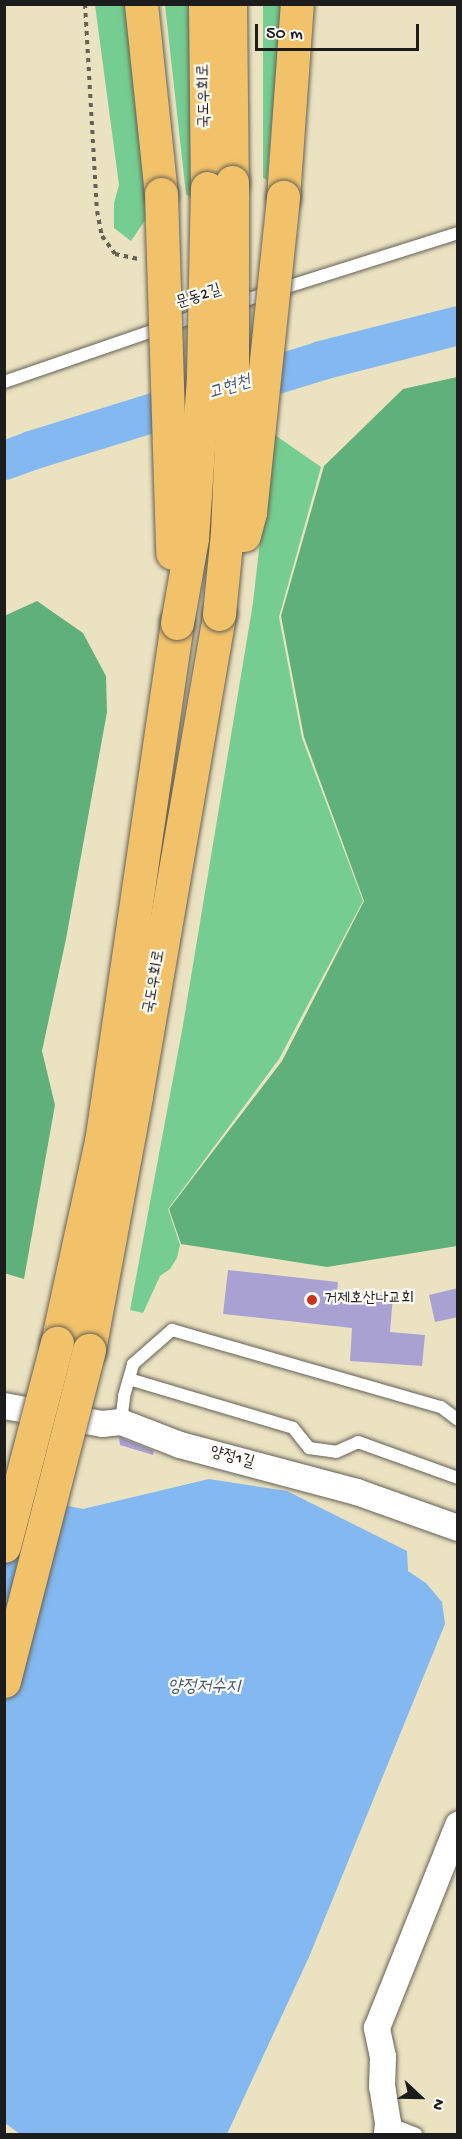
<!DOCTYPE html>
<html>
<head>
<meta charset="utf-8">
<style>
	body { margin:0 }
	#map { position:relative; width:462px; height:2139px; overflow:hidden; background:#ebe2c1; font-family:"Gochi Hand","Poor Story",sans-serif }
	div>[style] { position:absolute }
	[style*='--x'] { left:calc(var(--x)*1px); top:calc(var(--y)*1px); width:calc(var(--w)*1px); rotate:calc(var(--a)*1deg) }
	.green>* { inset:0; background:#76cd91 }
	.forest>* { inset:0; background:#60b07b }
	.water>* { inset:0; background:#83b8f1 }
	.river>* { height:39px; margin:-19.5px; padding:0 19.5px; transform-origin:19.5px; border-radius:19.5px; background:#83b8f1 }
	.building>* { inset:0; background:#aaa1d3 }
	.path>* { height:4px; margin-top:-2px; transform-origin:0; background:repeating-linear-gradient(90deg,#646156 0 4.5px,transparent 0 9px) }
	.roads { filter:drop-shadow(0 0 2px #646156) drop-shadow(0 0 2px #646156) }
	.service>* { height:12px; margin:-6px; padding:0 6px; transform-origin:6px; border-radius:6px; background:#fff }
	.minor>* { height:26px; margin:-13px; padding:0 13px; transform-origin:13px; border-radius:13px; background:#fff }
	.trunk>* { height:33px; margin:-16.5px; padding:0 16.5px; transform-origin:16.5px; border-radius:16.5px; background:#f2c26a }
	.bridges { filter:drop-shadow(0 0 2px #646156) drop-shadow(0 0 2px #646156) }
	.trunk-bridge>* { height:33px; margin:-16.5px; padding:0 16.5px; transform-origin:16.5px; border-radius:16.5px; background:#f2c26a }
	.dots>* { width:16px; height:16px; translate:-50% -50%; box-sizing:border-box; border:3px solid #fdfcf7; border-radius:50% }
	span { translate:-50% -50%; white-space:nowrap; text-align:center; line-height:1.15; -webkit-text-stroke:4.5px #fdfcf7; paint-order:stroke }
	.street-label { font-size:16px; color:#1c1c1c }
	.poi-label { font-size:16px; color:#1c1c1c }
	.left { translate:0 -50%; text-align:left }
	.water-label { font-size:18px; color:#455a71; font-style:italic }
	.frame { position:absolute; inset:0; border:6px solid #1c1c1c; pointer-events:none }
	.north { position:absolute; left:390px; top:2067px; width:60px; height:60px; -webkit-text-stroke:4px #fdfcf7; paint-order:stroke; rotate:112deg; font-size:16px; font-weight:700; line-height:24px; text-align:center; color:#1c1c1c }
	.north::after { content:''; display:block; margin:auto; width:21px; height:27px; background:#1c1c1c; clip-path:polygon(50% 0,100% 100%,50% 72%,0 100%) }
	.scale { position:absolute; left:255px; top:24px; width:164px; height:27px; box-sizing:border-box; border:3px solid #1c1c1c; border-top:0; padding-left:8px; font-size:18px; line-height:21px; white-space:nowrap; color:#1c1c1c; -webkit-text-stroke:4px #fdfcf7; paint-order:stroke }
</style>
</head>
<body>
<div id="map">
	<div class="green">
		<div style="clip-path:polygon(95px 5px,134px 5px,150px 213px,131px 241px,114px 228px,114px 203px,119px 185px)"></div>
		<div style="clip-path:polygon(165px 5px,195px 5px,193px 200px,186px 194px)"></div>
		<div style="clip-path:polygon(263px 5px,282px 5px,267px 180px,263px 178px)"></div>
		<div style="clip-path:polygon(272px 433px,321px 467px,279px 617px,302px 738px,363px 901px,279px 1059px,168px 1209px,180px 1245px,177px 1258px,170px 1269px,160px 1276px,143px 1313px,130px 1310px,183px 1025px,253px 603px)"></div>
	</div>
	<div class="forest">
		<div style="clip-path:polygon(457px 377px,457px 1246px,327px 1267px,181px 1244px,169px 1209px,282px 1061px,364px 901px,304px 737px,281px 616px,324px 466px,403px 389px)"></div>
		<div style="clip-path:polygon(37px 601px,83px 633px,106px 676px,107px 712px,66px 939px,42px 1051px,55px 1105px,24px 1279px,4px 1273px,4px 616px)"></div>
	</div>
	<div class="water">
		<div style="clip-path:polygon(209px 1479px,287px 1491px,407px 1551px,408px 1571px,426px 1583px,442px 1602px,445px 1624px,309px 1957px,227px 2134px,20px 2134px,5px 2123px,5px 1493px,83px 1509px)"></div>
	</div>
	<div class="river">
		<div style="--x:4;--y:460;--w:29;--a:-20"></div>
		<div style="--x:31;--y:450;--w:304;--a:-17.2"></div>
		<div style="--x:321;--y:360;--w:141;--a:-14.3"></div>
	</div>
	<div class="building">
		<div style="clip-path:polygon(228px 1270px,338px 1282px,337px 1292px,393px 1296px,390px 1332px,425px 1335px,422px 1366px,350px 1361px,352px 1328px,223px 1314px)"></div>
		<div style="clip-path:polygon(458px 1288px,458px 1317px,435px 1322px,429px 1295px)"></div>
		<div style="clip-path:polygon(119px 1437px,154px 1451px,153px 1455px,120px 1445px)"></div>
	</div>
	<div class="path">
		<div style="--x:85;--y:4;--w:207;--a:86.7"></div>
		<div style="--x:97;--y:211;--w:25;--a:79"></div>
		<div style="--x:102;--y:236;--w:22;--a:54"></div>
		<div style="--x:115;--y:254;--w:24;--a:12"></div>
	</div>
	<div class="roads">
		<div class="service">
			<div style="--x:233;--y:304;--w:236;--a:-17.5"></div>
			<div style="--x:4;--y:382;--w:209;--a:-19"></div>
			<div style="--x:129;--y:1379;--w:171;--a:16.6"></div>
			<div style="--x:293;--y:1428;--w:26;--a:51"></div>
			<div style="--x:309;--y:1448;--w:27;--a:8"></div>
			<div style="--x:336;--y:1452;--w:24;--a:-24"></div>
			<div style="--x:358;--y:1442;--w:106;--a:19.8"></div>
			<div style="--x:121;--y:1422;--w:26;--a:-83"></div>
			<div style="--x:124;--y:1396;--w:33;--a:-74"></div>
			<div style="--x:133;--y:1364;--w:52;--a:-41.1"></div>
			<div style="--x:172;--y:1330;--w:280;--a:16"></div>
			<div style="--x:441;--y:1407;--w:21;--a:37"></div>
			<div style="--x:388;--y:2123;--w:30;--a:21"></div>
		</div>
		<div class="minor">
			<div style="--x:4;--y:1406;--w:100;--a:10.4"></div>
			<div style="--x:102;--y:1424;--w:19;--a:-6"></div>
			<div style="--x:121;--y:1422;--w:63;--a:21.3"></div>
			<div style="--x:180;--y:1445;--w:183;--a:14.9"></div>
			<div style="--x:357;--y:1492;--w:107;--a:19.6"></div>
			<div style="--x:387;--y:2134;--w:11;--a:-85"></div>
			<div style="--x:388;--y:2123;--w:36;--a:-99"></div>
			<div style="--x:382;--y:2087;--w:30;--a:-88"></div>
			<div style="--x:383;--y:2057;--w:30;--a:-102"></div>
			<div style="--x:377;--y:2028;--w:219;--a:-68.2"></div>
		</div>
		<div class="trunk">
			<div style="--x:141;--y:4;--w:191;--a:84"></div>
			<div style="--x:205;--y:4;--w:184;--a:89.4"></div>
			<div style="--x:230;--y:4;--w:178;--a:89.4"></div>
			<div style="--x:283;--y:197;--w:194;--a:-85.9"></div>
			<div style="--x:57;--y:1343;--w:206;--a:-77.7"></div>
			<div style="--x:101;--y:1142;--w:525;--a:-81.67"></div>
			<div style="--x:89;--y:1350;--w:258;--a:-79.5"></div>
			<div style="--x:136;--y:1096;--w:489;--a:-80.2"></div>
		</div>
	</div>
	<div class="bridges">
		<div class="trunk-bridge">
			<div style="--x:161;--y:194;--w:359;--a:88.2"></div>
			<div style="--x:244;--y:535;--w:24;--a:-75"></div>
			<div style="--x:250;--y:512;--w:317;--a:-84"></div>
			<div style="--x:219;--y:614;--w:82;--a:-84.4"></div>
			<div style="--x:227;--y:532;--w:112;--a:-87.4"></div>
			<div style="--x:232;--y:420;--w:238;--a:-90"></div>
			<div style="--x:177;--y:623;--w:86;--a:-80"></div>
			<div style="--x:192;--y:538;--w:162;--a:-86.1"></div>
			<div style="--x:203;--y:376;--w:188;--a:-88.8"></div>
			<div style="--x:4;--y:1546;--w:210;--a:-75.4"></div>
			<div style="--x:4;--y:1681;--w:342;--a:-75.6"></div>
		</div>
	</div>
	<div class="dots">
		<div style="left:312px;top:1300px;background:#c8321e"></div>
	</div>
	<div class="street-label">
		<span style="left:206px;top:96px;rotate:-91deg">국도우회로</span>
		<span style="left:199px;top:298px;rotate:-18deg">문동2길</span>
		<span style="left:156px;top:982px;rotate:-80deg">국도우회로</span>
		<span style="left:232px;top:1459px;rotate:15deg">양정1길</span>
	</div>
	<div class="poi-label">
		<span class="left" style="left:324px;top:1300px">거제호산나교회</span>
	</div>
	<div class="water-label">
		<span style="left:230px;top:389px;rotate:-18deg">고현천</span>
		<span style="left:204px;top:1688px">양정저수지</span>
	</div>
	<div class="frame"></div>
	<div class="north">N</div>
	<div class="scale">50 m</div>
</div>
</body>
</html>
